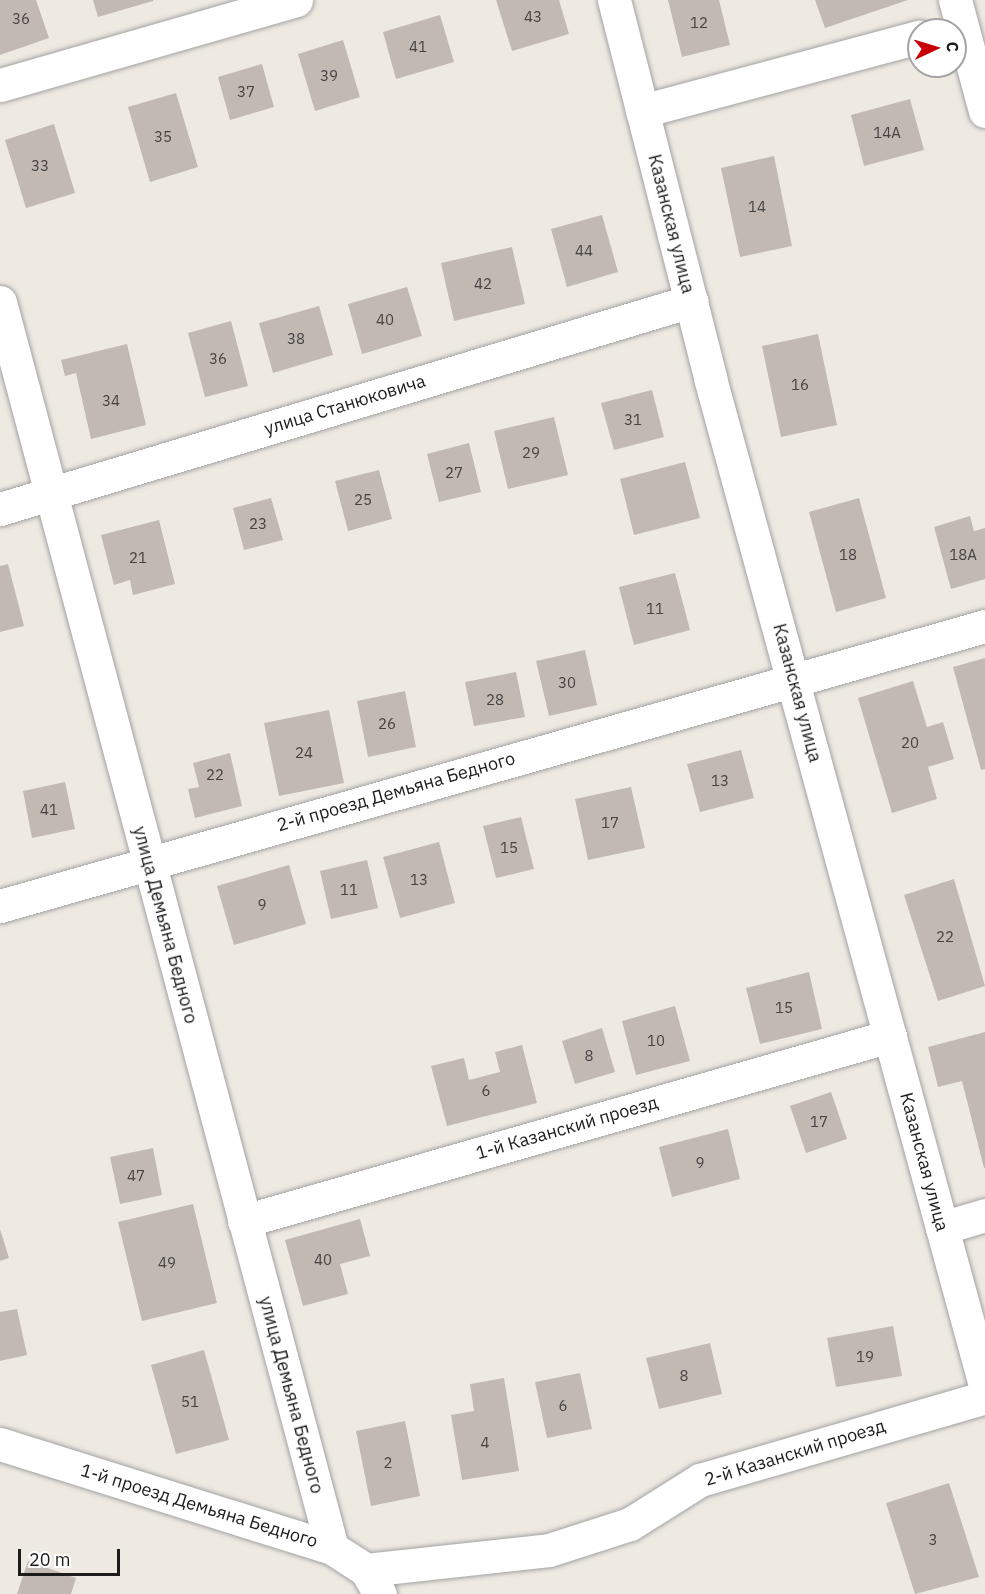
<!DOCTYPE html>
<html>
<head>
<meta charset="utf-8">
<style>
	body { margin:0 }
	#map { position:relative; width:985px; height:1594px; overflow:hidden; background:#eeeae2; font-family:"IBM Plex Sans",sans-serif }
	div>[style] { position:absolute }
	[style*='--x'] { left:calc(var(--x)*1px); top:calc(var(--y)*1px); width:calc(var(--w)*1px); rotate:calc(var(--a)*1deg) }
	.building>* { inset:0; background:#c2b9b2 }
	.roads { filter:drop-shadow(0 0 2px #a3a3a3) drop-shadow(0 0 2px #a3a3a3) }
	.minor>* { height:33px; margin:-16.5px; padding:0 16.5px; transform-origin:16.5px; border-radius:16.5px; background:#fff }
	span { translate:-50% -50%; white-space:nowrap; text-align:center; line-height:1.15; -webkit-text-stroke:4.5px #fff; paint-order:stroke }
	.number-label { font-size:15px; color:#464342 }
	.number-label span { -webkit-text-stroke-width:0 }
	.street-label { font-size:18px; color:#1c1c1c }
	.north { position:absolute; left:907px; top:18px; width:60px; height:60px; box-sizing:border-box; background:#fff; border:2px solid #a4a4a4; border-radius:50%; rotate:86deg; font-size:16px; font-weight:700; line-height:24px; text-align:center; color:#1c1c1c }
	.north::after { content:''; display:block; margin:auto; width:21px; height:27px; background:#c90007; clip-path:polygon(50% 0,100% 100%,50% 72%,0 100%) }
	.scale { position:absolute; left:18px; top:1549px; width:102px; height:27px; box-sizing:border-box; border:3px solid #1c1c1c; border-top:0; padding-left:8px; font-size:18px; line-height:21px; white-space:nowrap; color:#1c1c1c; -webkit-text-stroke:4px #fff; paint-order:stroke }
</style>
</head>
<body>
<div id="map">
	<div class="building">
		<div style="clip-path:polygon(0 0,36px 0,49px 38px,0 55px)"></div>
		<div style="clip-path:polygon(93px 0,153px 0,153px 1px,98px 17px)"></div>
		<div style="clip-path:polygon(496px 0,559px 0,569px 34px,512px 51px)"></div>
		<div style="clip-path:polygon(668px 0,719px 0,730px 45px,682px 57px)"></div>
		<div style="clip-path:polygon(815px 0,908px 0,825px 28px)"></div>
		<div style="clip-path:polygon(440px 15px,454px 62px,396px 79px,383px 32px)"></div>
		<div style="clip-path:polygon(343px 40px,360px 97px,315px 111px,298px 54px)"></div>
		<div style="clip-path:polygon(262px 64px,274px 107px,230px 120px,218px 77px)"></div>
		<div style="clip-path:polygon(176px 93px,198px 167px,150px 182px,128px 107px)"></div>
		<div style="clip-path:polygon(910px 99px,924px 150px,864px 166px,851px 115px)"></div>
		<div style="clip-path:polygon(54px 124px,75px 193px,26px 208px,5px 140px)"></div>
		<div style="clip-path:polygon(774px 156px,792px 246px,740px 257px,721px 168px)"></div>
		<div style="clip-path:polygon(602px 215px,618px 272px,567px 287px,551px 229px)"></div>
		<div style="clip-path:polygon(512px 247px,525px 304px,454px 321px,441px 263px)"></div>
		<div style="clip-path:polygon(407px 287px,422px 336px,362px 354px,348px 304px)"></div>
		<div style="clip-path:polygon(319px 306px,333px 355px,273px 373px,259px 323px)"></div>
		<div style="clip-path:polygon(231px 321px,248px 386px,205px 397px,188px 333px)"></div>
		<div style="clip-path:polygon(818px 334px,837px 425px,781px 437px,762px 346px)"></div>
		<div style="clip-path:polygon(127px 344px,146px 425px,91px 439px,76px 373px,65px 376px,61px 360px)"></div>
		<div style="clip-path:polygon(652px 390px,664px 437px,614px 450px,601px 403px)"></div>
		<div style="clip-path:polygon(554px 417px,568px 475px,508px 489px,494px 431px)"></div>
		<div style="clip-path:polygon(469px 443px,481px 492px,439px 502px,427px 454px)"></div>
		<div style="clip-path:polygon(685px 462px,700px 518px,634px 535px,620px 479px)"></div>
		<div style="clip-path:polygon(379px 470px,392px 519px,348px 531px,335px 481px)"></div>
		<div style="clip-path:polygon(271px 498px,283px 540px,244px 550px,233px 508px)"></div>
		<div style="clip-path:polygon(859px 498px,886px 598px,836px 612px,809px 512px)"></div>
		<div style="clip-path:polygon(970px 516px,974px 531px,985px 528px,985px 579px,951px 589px,934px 527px)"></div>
		<div style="clip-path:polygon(159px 520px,175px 584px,133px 595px,130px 580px,114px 585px,101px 535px)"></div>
		<div style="clip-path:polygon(8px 564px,24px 626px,0 632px,0 566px)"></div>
		<div style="clip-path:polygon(675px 573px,690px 630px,634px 645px,619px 587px)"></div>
		<div style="clip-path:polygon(585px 650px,597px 705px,549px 716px,536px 661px)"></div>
		<div style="clip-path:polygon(985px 658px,985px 769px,981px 770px,953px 667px)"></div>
		<div style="clip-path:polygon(516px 672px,525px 717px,474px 726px,465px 682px)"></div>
		<div style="clip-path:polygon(913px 681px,927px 727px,943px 722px,954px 759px,928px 767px,937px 799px,892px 813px,858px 698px)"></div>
		<div style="clip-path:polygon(405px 691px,416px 747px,368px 757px,357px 701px)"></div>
		<div style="clip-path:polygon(329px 710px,344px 783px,279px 796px,264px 723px)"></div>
		<div style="clip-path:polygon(741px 750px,754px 798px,700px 812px,687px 764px)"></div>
		<div style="clip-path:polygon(230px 753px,242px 806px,195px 818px,188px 789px,199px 787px,193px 763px)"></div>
		<div style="clip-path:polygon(65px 782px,75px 829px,32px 838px,23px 791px)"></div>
		<div style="clip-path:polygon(631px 787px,645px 848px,588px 860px,575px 799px)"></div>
		<div style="clip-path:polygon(521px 817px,534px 869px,496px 878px,483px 826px)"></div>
		<div style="clip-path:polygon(439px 842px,455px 903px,400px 918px,383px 857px)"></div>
		<div style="clip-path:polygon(367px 860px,378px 908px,331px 919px,320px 871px)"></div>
		<div style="clip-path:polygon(289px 865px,306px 924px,234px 945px,217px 886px)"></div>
		<div style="clip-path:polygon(954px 879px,985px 986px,938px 1001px,904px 895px)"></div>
		<div style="clip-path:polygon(809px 972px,822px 1029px,760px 1044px,746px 988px)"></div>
		<div style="clip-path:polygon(675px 1006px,690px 1061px,636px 1075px,622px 1021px)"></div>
		<div style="clip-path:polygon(602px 1028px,615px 1072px,575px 1084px,562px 1041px)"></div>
		<div style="clip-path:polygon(985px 1032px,985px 1168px,984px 1168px,962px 1081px,938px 1087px,928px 1047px)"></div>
		<div style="clip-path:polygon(522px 1045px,537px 1103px,447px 1126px,431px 1066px,464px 1058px,469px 1080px,500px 1072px,495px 1052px)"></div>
		<div style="clip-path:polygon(831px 1092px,847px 1139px,806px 1153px,790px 1106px)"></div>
		<div style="clip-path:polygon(728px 1129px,740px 1179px,672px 1197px,659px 1147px)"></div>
		<div style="clip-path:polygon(153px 1148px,162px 1195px,120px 1204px,110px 1157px)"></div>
		<div style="clip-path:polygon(193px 1204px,217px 1303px,142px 1321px,118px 1222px)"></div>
		<div style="clip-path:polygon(360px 1219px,370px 1256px,340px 1264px,348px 1294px,303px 1306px,285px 1240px)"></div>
		<div style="clip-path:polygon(0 1229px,9px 1258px,0 1261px)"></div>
		<div style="clip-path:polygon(17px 1309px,27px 1355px,0 1361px,0 1312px)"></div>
		<div style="clip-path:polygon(893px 1326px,902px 1376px,836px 1387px,827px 1338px)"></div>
		<div style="clip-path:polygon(710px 1343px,722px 1394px,659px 1409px,646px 1358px)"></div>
		<div style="clip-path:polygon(204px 1350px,229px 1440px,176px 1454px,151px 1365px)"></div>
		<div style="clip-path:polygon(580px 1373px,592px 1429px,547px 1438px,535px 1382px)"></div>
		<div style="clip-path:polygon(504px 1378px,519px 1471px,462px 1480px,451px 1415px,474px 1411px,470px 1384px)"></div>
		<div style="clip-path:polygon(405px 1421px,420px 1496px,371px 1506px,356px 1431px)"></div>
		<div style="clip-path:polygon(949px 1483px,979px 1577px,915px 1594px,886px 1503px)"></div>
		<div style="clip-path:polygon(28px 1561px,76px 1578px,71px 1594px,17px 1594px)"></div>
	</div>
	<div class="roads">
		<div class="minor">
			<div style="--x:614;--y:0;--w:390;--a:75.7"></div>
			<div style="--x:710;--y:378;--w:1044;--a:74.73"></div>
			<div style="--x:955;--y:0;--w:115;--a:74.9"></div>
			<div style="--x:0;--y:85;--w:308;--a:-16"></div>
			<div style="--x:642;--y:111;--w:287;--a:-15"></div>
			<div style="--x:0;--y:302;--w:1289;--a:75.08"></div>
			<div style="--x:0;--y:509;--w:722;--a:-16.75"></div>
			<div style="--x:0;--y:906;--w:1024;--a:-15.87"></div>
			<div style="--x:244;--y:1221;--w:672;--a:-15.98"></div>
			<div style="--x:942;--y:1228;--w:45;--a:-16.8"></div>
			<div style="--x:0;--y:1444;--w:348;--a:17.4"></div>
			<div style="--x:332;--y:1548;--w:40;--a:32.9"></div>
			<div style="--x:366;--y:1570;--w:28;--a:60"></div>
			<div style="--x:366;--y:1570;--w:184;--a:-6.2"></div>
			<div style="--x:549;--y:1550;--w:85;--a:-17.8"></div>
			<div style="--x:630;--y:1524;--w:83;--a:-32.2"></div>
			<div style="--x:700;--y:1480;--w:297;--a:-16.2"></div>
		</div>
	</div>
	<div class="number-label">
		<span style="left:533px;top:17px">43</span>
		<span style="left:21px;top:19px">36</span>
		<span style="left:699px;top:23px">12</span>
		<span style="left:418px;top:47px">41</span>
		<span style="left:329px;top:76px">39</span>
		<span style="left:246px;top:92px">37</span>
		<span style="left:887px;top:133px">14А</span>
		<span style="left:163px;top:137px">35</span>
		<span style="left:40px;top:166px">33</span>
		<span style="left:757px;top:207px">14</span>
		<span style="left:584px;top:251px">44</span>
		<span style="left:483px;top:284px">42</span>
		<span style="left:385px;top:320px">40</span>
		<span style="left:296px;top:339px">38</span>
		<span style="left:218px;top:359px">36</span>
		<span style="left:800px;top:385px">16</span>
		<span style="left:111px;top:401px">34</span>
		<span style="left:633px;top:420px">31</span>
		<span style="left:531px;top:453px">29</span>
		<span style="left:454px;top:473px">27</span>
		<span style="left:363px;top:500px">25</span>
		<span style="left:258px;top:524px">23</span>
		<span style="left:848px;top:555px">18</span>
		<span style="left:963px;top:555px">18А</span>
		<span style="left:138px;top:558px">21</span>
		<span style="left:655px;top:609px">11</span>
		<span style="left:567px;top:683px">30</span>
		<span style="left:495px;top:700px">28</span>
		<span style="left:387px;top:724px">26</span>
		<span style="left:910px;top:743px">20</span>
		<span style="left:304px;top:753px">24</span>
		<span style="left:215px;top:775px">22</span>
		<span style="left:720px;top:781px">13</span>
		<span style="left:49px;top:810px">41</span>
		<span style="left:610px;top:823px">17</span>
		<span style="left:509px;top:848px">15</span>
		<span style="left:419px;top:880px">13</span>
		<span style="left:349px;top:890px">11</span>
		<span style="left:262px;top:905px">9</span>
		<span style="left:945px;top:937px">22</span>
		<span style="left:784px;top:1008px">15</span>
		<span style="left:656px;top:1041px">10</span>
		<span style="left:589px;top:1056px">8</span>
		<span style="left:486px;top:1091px">6</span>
		<span style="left:819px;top:1122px">17</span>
		<span style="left:700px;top:1163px">9</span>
		<span style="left:136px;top:1176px">47</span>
		<span style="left:323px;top:1260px">40</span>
		<span style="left:167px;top:1263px">49</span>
		<span style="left:865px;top:1357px">19</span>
		<span style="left:684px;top:1376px">8</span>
		<span style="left:190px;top:1402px">51</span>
		<span style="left:563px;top:1406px">6</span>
		<span style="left:485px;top:1443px">4</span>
		<span style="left:388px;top:1463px">2</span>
		<span style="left:933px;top:1540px">3</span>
	</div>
	<div class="street-label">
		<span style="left:671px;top:224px;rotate:76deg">Казанская улица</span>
		<span style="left:345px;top:405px;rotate:-17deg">улица Станюковича</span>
		<span style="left:797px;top:693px;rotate:75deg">Казанская улица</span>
		<span style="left:396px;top:792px;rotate:-16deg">2-й проезд Демьяна Бедного</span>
		<span style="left:165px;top:925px;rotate:75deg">улица Демьяна Бедного</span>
		<span style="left:567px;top:1128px;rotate:-16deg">1-й Казанский проезд</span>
		<span style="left:924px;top:1162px;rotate:75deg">Казанская улица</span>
		<span style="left:291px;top:1395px;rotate:75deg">улица Демьяна Бедного</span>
		<span style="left:795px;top:1453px;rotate:-17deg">2-й Казанский проезд</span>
		<span style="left:199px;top:1506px;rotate:17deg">1-й проезд Демьяна Бедного</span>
	</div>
	<div class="north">С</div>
	<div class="scale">20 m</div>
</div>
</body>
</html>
